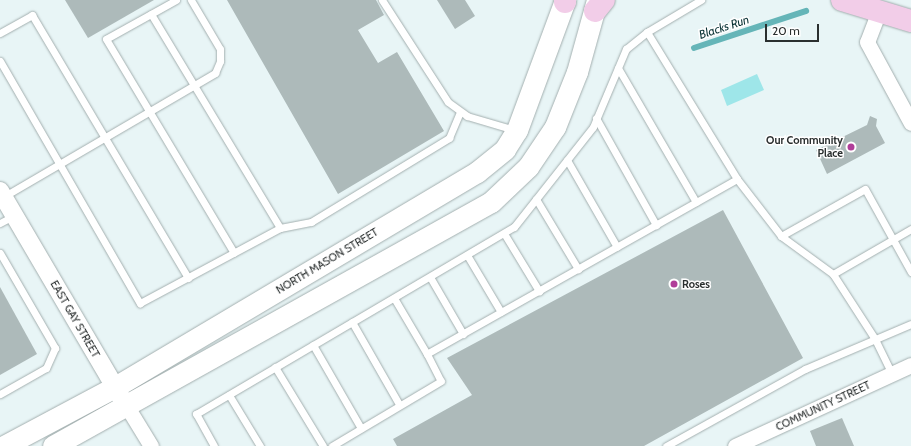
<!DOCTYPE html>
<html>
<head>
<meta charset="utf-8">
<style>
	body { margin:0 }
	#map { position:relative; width:911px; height:446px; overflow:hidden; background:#e8f5f6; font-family:Cabin,sans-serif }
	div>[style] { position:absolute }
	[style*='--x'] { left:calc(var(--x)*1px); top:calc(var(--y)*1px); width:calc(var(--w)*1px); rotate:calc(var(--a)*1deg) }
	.green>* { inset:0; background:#9ee6e9 }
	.stream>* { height:5.5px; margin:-2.75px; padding:0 2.75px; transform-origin:2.75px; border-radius:2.75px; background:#65b5b8 }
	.building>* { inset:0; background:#adbaba }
	.roads { filter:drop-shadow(0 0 1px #a3afaf) drop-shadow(0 0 1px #a3afaf) }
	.service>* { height:7px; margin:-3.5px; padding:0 3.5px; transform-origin:3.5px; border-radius:3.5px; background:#fff }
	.minor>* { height:15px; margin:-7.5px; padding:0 7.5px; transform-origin:7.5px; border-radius:7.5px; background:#fff }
	.tertiary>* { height:18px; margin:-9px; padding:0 9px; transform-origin:9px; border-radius:9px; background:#fff }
	.secondary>* { height:21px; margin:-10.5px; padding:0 10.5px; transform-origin:10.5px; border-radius:10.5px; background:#fff }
	.primary>* { height:22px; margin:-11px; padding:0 11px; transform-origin:11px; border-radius:11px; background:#f2cde8 }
	.dots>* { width:11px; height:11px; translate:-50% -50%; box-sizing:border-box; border:2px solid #fff; border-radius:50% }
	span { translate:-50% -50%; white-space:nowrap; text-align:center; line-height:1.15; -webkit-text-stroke:3px #fff; paint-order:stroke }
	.poi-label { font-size:11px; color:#2a2f2f; font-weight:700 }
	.right { translate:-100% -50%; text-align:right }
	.left { translate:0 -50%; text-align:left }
	.street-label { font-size:11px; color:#2a2f2f }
	.water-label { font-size:12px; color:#073032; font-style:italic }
	.scale { position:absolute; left:765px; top:24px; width:54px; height:18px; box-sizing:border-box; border:2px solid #2a2f2f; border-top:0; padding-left:5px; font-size:12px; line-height:14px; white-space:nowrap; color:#2a2f2f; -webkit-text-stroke:3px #fff; paint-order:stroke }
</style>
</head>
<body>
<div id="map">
	<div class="green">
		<div style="clip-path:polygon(757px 74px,764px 90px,727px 106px,721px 90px)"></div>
	</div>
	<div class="stream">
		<div style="--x:694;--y:48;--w:118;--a:-18.3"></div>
	</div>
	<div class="building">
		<div style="clip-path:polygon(65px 0,154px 0,88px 38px)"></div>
		<div style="clip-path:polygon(227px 0,376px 0,384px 15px,358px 30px,378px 63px,397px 52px,444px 131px,338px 194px)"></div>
		<div style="clip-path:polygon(437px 0,465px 0,475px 16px,455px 29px)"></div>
		<div style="clip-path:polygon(870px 116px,877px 119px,876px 126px,885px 143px,827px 174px,816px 150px,867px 125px)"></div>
		<div style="clip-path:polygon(723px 210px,803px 358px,644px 446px,397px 446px,393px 439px,472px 395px,447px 358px)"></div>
		<div style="clip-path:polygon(0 287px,37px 354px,0 375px)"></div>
		<div style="clip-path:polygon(842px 418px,854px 446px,816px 446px,810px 431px)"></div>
	</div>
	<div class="roads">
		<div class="service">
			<div style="--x:176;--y:0;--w:80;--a:150.9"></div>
			<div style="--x:106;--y:39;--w:249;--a:59.1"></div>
			<div style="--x:382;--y:0;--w:121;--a:57.1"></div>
			<div style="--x:448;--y:102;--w:24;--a:36"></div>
			<div style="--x:467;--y:116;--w:50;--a:16.3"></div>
			<div style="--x:151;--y:14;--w:250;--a:58.9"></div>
			<div style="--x:647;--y:32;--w:63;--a:-30.7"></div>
			<div style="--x:0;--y:33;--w:37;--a:-29"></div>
			<div style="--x:32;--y:15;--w:306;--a:59.3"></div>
			<div style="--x:0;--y:61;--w:280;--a:60"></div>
			<div style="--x:140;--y:303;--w:159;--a:-28.2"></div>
			<div style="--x:280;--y:228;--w:32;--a:-11"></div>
			<div style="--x:311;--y:222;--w:162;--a:-31.3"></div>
			<div style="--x:449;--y:138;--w:28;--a:-67"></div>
			<div style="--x:618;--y:68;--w:155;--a:59.8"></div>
			<div style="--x:596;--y:118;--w:123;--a:60.7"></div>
			<div style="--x:567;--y:160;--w:100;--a:60.1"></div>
			<div style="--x:737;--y:179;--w:72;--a:52.3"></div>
			<div style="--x:781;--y:236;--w:64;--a:36.2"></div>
			<div style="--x:3;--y:197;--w:246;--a:-30.3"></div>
			<div style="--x:215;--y:73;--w:13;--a:-67"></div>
			<div style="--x:220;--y:61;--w:12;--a:-90"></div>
			<div style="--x:220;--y:49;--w:57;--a:-120.6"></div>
			<div style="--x:536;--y:199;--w:82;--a:59"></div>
			<div style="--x:0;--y:223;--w:17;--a:-28"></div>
			<div style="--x:505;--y:235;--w:66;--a:58.7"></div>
			<div style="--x:781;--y:236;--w:96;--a:-29.2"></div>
			<div style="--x:865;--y:189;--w:95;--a:61"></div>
			<div style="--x:0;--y:253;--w:110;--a:59.9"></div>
			<div style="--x:55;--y:348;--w:22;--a:114"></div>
			<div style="--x:46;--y:368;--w:53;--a:150.5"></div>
			<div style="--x:467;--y:255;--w:66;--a:59.2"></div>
			<div style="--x:430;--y:277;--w:66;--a:59.9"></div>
			<div style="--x:394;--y:298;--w:65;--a:59.5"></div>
			<div style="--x:352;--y:322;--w:95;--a:60.2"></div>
			<div style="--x:313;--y:345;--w:96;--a:60"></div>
			<div style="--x:275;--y:367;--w:92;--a:58.7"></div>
			<div style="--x:892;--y:374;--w:39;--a:-116"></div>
			<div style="--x:875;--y:339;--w:77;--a:-122.9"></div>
			<div style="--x:833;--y:274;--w:90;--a:-30"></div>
			<div style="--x:229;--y:395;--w:60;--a:58.7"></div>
			<div style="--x:214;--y:446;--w:37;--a:-119"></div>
			<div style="--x:196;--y:414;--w:369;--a:-30.5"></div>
			<div style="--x:514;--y:227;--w:127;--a:-51.7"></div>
			<div style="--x:593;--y:127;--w:85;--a:-67.1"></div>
			<div style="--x:626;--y:49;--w:27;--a:-39"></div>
			<div style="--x:647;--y:32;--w:172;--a:58.5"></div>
			<div style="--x:737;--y:179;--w:356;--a:150.6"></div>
			<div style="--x:427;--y:354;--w:30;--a:63"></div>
			<div style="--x:441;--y:381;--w:127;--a:149.2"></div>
			<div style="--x:666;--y:446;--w:159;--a:-29"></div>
			<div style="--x:805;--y:369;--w:115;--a:-23"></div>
		</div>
		<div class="minor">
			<div style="--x:879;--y:11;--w:33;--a:111"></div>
			<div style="--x:867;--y:42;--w:92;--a:61.5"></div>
			<div style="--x:126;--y:405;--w:48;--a:58.6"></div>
			<div style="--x:735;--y:446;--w:194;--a:-24.7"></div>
		</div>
		<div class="tertiary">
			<div style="--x:0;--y:191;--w:241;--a:59.6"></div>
		</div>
		<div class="secondary">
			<div style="--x:4;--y:446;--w:126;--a:-28"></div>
			<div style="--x:115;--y:387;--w:421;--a:-30.7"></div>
			<div style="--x:477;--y:172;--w:36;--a:-39"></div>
			<div style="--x:505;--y:149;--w:22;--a:-58"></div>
			<div style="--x:517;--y:130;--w:139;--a:-69.7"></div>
			<div style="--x:53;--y:446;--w:501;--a:-29.12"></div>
			<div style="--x:491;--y:202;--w:51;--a:-43.4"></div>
			<div style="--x:528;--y:167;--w:48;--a:-56"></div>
			<div style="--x:555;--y:127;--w:59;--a:-68.2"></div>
			<div style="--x:577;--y:72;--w:75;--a:-74.5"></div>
		</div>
		<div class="primary">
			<div style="--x:565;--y:0;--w:2;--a:90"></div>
			<div style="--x:842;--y:0;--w:72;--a:16.9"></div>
			<div style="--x:595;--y:11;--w:14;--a:-51"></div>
		</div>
	</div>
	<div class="dots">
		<div style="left:851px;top:147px;background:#b03e99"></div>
		<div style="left:674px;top:284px;background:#b03e99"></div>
	</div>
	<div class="poi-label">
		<span class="right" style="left:843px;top:147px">Our Community<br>Place</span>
		<span class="left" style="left:682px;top:284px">Roses</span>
	</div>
	<div class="street-label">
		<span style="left:327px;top:261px;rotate:-31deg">NORTH MASON STREET</span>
		<span style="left:75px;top:319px;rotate:60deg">EAST GAY STREET</span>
		<span style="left:823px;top:406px;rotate:-25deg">COMMUNITY STREET</span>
	</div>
	<div class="water-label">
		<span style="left:724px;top:27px;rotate:-18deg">Blacks Run</span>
	</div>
	<div class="scale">20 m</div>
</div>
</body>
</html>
